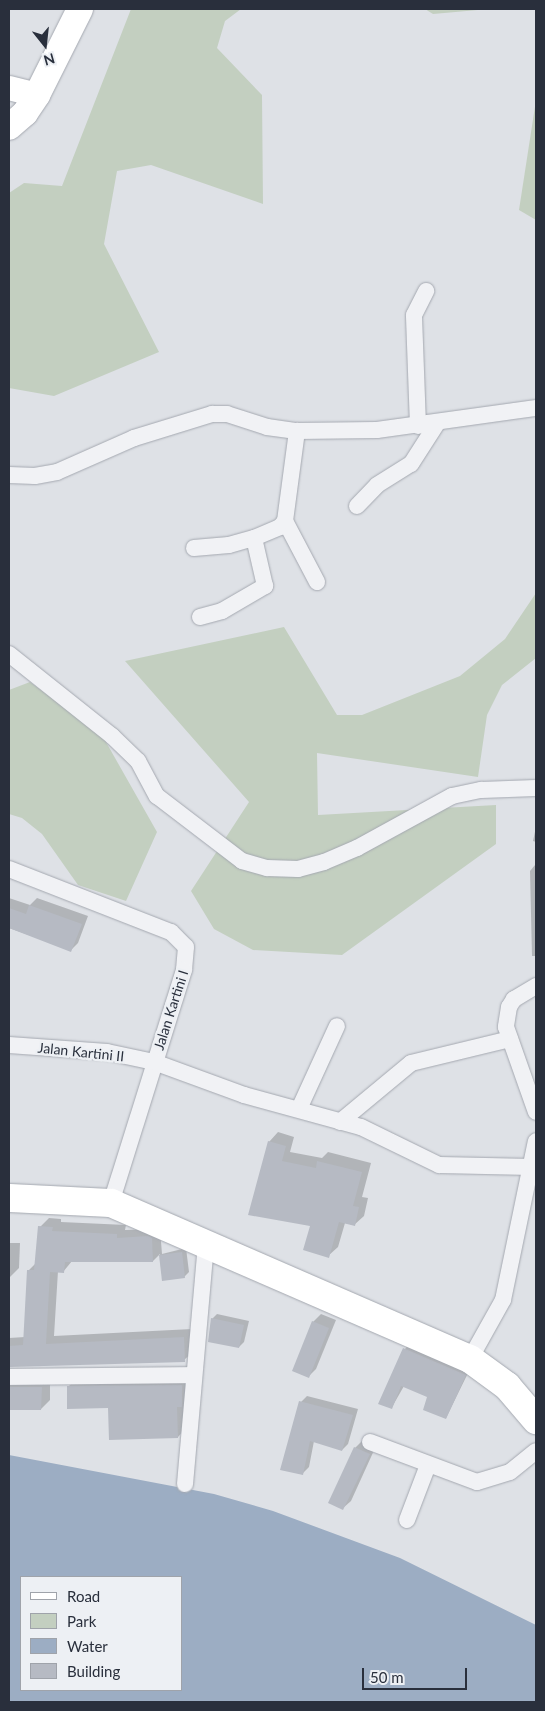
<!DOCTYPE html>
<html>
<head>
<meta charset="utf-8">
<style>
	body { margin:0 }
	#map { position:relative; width:545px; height:1711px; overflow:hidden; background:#dee1e6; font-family:Lato,sans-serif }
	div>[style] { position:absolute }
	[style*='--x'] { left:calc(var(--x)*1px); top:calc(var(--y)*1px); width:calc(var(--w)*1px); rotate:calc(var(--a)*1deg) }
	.green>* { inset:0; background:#c3cfc0 }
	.water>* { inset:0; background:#9cadc3 }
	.shadow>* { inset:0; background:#0003 }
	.building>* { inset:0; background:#b6bac3 }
	.roads { filter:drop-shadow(0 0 1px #a4a8b0) drop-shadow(0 0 1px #a4a8b0) }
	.street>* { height:16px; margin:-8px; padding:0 8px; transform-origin:8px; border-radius:8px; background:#f1f2f5 }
	.secondary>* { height:24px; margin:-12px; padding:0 12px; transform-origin:12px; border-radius:12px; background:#fff }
	.primary>* { height:26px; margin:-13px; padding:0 13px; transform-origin:13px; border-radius:13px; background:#fff }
	.highway>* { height:28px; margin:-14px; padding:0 14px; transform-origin:14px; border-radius:14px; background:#fff }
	span { translate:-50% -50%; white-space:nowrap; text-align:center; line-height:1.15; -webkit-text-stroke:4.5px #edf0f4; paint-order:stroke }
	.street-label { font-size:14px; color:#292f3c }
	.frame { position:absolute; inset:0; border:10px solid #292f3c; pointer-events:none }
	.legend { position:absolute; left:20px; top:1576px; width:162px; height:115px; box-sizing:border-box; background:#edf0f4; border:1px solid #9fa3aa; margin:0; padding:6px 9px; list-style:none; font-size:15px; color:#292f3c }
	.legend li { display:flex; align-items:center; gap:10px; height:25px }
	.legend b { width:25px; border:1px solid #9fa3aa }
	.north { position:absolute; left:20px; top:20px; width:50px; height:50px; -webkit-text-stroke:4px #edf0f4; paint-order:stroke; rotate:164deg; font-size:14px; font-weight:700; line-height:20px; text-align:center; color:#292f3c }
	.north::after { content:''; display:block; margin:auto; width:18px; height:22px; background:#292f3c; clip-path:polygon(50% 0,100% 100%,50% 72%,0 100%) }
	.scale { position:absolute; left:362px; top:1668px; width:105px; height:22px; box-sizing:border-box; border:2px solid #292f3c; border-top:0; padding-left:6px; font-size:15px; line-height:18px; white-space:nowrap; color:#292f3c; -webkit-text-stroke:4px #edf0f4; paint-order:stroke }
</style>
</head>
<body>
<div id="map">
	<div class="green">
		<div style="clip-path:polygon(131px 9px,241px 9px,225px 21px,217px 48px,262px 95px,263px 204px,151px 165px,117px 171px,104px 244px,159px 352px,54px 396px,9px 388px,9px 193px,24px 183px,62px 186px)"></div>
		<div style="clip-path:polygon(425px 9px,489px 9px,433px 14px)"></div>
		<div style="clip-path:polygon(536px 100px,536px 220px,519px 210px)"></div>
		<div style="clip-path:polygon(536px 593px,536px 658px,502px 685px,487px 715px,478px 777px,317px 753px,318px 815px,496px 805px,496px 844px,342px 955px,253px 950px,214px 929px,191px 891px,249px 802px,125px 661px,284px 627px,337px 715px,362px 715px,460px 676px,505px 639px)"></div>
		<div style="clip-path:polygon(30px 682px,102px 735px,157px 832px,126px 901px,78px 885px,42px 834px,22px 818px,9px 814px,9px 690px)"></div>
	</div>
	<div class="water">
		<div style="clip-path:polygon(evenodd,9px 1455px,214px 1494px,273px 1511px,400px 1558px,536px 1625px,536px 1702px,9px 1702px,9px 1455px,21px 1577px,181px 1577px,181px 1690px,21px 1690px,21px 1577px)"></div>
	</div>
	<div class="shadow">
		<div style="clip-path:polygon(536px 827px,536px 842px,533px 841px)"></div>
		<div style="clip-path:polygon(535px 865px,536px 865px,536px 956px,532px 956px,530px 871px)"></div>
		<div style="clip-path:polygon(9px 898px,30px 905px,37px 898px,88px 916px,78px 943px,71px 950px,9px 928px)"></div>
		<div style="clip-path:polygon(278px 1132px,294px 1137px,290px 1152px,322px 1158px,328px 1152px,371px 1163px,362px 1197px,368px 1198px,364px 1216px,354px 1225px,345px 1223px,338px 1247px,328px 1256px,269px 1142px)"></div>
		<div style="clip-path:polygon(49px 1218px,61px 1219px,61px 1222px,126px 1225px,125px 1230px,160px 1229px,162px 1254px,186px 1248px,189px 1272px,184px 1277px,163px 1280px,160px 1254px,153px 1261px,72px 1261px,63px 1272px,58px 1271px,54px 1336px,192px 1329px,193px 1352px,184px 1360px,9px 1366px,9px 1338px,25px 1337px,29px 1270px,36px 1263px,40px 1227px)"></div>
		<div style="clip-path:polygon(9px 1243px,20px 1243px,19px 1268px,10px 1277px)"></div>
		<div style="clip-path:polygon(217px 1314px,249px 1321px,244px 1342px,239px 1347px,212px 1319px)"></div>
		<div style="clip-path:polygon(321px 1314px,336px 1320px,316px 1369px,308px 1377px,313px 1322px)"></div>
		<div style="clip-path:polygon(410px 1343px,470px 1369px,446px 1418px,429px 1397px,404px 1386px,392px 1407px,405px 1349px)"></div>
		<div style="clip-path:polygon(9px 1366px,9px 1374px,50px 1378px,50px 1400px,41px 1409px,9px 1409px)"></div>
		<div style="clip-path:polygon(189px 1378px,185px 1429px,178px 1437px,68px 1387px,76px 1379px)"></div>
		<div style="clip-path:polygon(307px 1396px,358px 1409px,348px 1444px,342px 1450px,314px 1441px,309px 1467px,303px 1473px,301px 1402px)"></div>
		<div style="clip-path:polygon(363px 1440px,376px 1446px,351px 1501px,343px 1508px,355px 1448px)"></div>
	</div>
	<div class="building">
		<div style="clip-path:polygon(29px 905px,82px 924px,71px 952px,9px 928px,9px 908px,26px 914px)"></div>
		<div style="clip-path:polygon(268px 1141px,286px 1146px,282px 1161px,316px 1168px,317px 1161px,362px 1172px,353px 1206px,359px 1207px,355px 1226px,339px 1222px,329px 1258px,303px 1250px,310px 1226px,248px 1215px)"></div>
		<div style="clip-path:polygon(38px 1226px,53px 1227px,52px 1231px,117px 1234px,117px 1238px,148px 1236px,152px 1238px,153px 1262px,65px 1262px,64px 1273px,50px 1272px,46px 1344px,184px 1337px,185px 1362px,9px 1367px,9px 1346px,23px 1345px,27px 1270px,34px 1270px)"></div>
		<div style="clip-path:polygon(182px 1252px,185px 1278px,162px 1281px,159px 1255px)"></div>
		<div style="clip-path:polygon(211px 1318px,244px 1325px,239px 1348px,208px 1342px)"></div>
		<div style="clip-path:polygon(312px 1321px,329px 1328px,309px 1378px,292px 1371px)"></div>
		<div style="clip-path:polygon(403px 1348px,466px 1375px,446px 1419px,423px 1410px,427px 1397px,401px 1386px,392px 1409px,378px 1404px)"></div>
		<div style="clip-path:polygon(182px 1385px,182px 1407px,177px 1407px,178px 1438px,109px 1440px,108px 1408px,67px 1409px,67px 1386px)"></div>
		<div style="clip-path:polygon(9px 1387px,42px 1387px,41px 1410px,9px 1410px)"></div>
		<div style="clip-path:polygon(299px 1401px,353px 1415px,342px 1451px,310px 1441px,303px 1475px,280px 1470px)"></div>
		<div style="clip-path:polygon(354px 1447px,370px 1454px,343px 1510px,328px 1503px)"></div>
	</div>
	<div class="roads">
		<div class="street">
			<div style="--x:418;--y:426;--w:111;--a:-92.1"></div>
			<div style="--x:414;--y:315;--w:27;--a:-63"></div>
			<div style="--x:9;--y:475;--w:26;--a:2"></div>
			<div style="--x:35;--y:476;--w:22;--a:-10"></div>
			<div style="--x:57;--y:472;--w:84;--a:-23.8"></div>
			<div style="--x:134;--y:438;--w:82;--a:-17.1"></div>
			<div style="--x:212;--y:414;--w:15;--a:0"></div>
			<div style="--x:227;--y:414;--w:42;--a:18"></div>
			<div style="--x:267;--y:427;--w:30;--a:8"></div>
			<div style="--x:297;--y:431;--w:80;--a:-0.7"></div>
			<div style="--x:377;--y:430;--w:161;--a:-7.9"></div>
			<div style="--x:357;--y:506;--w:29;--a:-46"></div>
			<div style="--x:377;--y:485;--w:40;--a:-32"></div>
			<div style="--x:411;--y:464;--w:50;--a:-57.3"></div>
			<div style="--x:285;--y:521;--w:69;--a:62.3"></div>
			<div style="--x:194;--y:548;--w:35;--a:-5"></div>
			<div style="--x:229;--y:545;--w:26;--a:-16"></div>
			<div style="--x:254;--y:538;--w:28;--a:-23"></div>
			<div style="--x:280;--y:527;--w:8;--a:-50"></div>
			<div style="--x:285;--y:521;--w:91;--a:-82.4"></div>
			<div style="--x:200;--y:617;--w:23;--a:-15"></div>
			<div style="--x:222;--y:611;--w:50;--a:-30.2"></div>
			<div style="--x:265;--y:586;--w:49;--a:-102.9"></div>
			<div style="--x:9;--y:654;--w:132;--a:38.5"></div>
			<div style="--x:112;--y:736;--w:36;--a:44"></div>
			<div style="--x:138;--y:761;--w:40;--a:62"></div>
			<div style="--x:157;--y:796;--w:107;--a:37.4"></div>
			<div style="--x:242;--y:861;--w:26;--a:16"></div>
			<div style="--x:267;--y:868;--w:31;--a:2"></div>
			<div style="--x:298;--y:869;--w:27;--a:-15"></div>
			<div style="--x:324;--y:862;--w:36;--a:-23"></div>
			<div style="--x:357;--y:848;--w:108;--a:-28.7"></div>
			<div style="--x:452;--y:796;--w:30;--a:-12"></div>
			<div style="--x:481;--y:790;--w:55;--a:-2.1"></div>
			<div style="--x:9;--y:869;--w:174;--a:21.3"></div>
			<div style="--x:171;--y:932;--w:21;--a:45"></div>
			<div style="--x:186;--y:947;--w:23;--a:95"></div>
			<div style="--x:184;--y:970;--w:244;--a:107.4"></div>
			<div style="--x:536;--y:986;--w:26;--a:149"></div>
			<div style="--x:514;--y:999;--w:9;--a:122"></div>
			<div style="--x:509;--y:1007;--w:20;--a:99"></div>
			<div style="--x:506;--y:1027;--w:90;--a:70.6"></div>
			<div style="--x:9;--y:1045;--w:98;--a:4.1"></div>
			<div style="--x:107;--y:1052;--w:48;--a:12"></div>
			<div style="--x:154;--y:1062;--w:96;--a:20.1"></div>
			<div style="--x:244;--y:1095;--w:121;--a:15.3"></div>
			<div style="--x:361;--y:1127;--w:87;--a:26"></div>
			<div style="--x:439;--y:1165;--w:93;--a:1.2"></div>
			<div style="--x:299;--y:1109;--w:91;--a:-65.4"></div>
			<div style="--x:340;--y:1122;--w:92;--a:-39.7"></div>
			<div style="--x:411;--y:1063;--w:102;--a:-13.6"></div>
			<div style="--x:470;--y:1359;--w:68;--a:-60.8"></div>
			<div style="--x:503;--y:1300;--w:162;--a:-78.3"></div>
			<div style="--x:9;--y:1377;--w:185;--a:-0.6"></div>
			<div style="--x:370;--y:1442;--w:114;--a:20.5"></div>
			<div style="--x:477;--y:1482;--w:34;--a:-17"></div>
			<div style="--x:510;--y:1472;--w:33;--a:-39"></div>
			<div style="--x:185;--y:1484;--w:240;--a:-85"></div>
			<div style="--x:407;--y:1520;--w:59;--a:-69.1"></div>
		</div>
		<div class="secondary">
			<div style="--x:9;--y:88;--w:29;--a:14"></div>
		</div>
		<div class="primary">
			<div style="--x:9;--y:127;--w:21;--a:-41"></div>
			<div style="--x:25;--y:113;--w:22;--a:-56"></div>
			<div style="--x:37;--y:95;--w:96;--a:-63.4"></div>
		</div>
		<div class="highway">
			<div style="--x:9;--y:1198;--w:102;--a:2.8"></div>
			<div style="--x:111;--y:1203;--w:391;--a:23.5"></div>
			<div style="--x:470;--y:1359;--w:46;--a:36.1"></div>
			<div style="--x:507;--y:1386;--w:45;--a:49.5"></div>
		</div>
	</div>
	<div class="street-label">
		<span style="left:171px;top:1010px;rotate:-72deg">Jalan Kartini I</span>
		<span style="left:81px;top:1052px;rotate:6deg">Jalan Kartini II</span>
	</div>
	<div class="frame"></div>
	<ul class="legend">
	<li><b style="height:6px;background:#fff"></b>Road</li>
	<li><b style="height:14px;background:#c3cfc0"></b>Park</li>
	<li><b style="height:14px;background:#9cadc3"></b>Water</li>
	<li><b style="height:14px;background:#b6bac3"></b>Building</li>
	</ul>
	<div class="north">N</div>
	<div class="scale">50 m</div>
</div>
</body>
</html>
